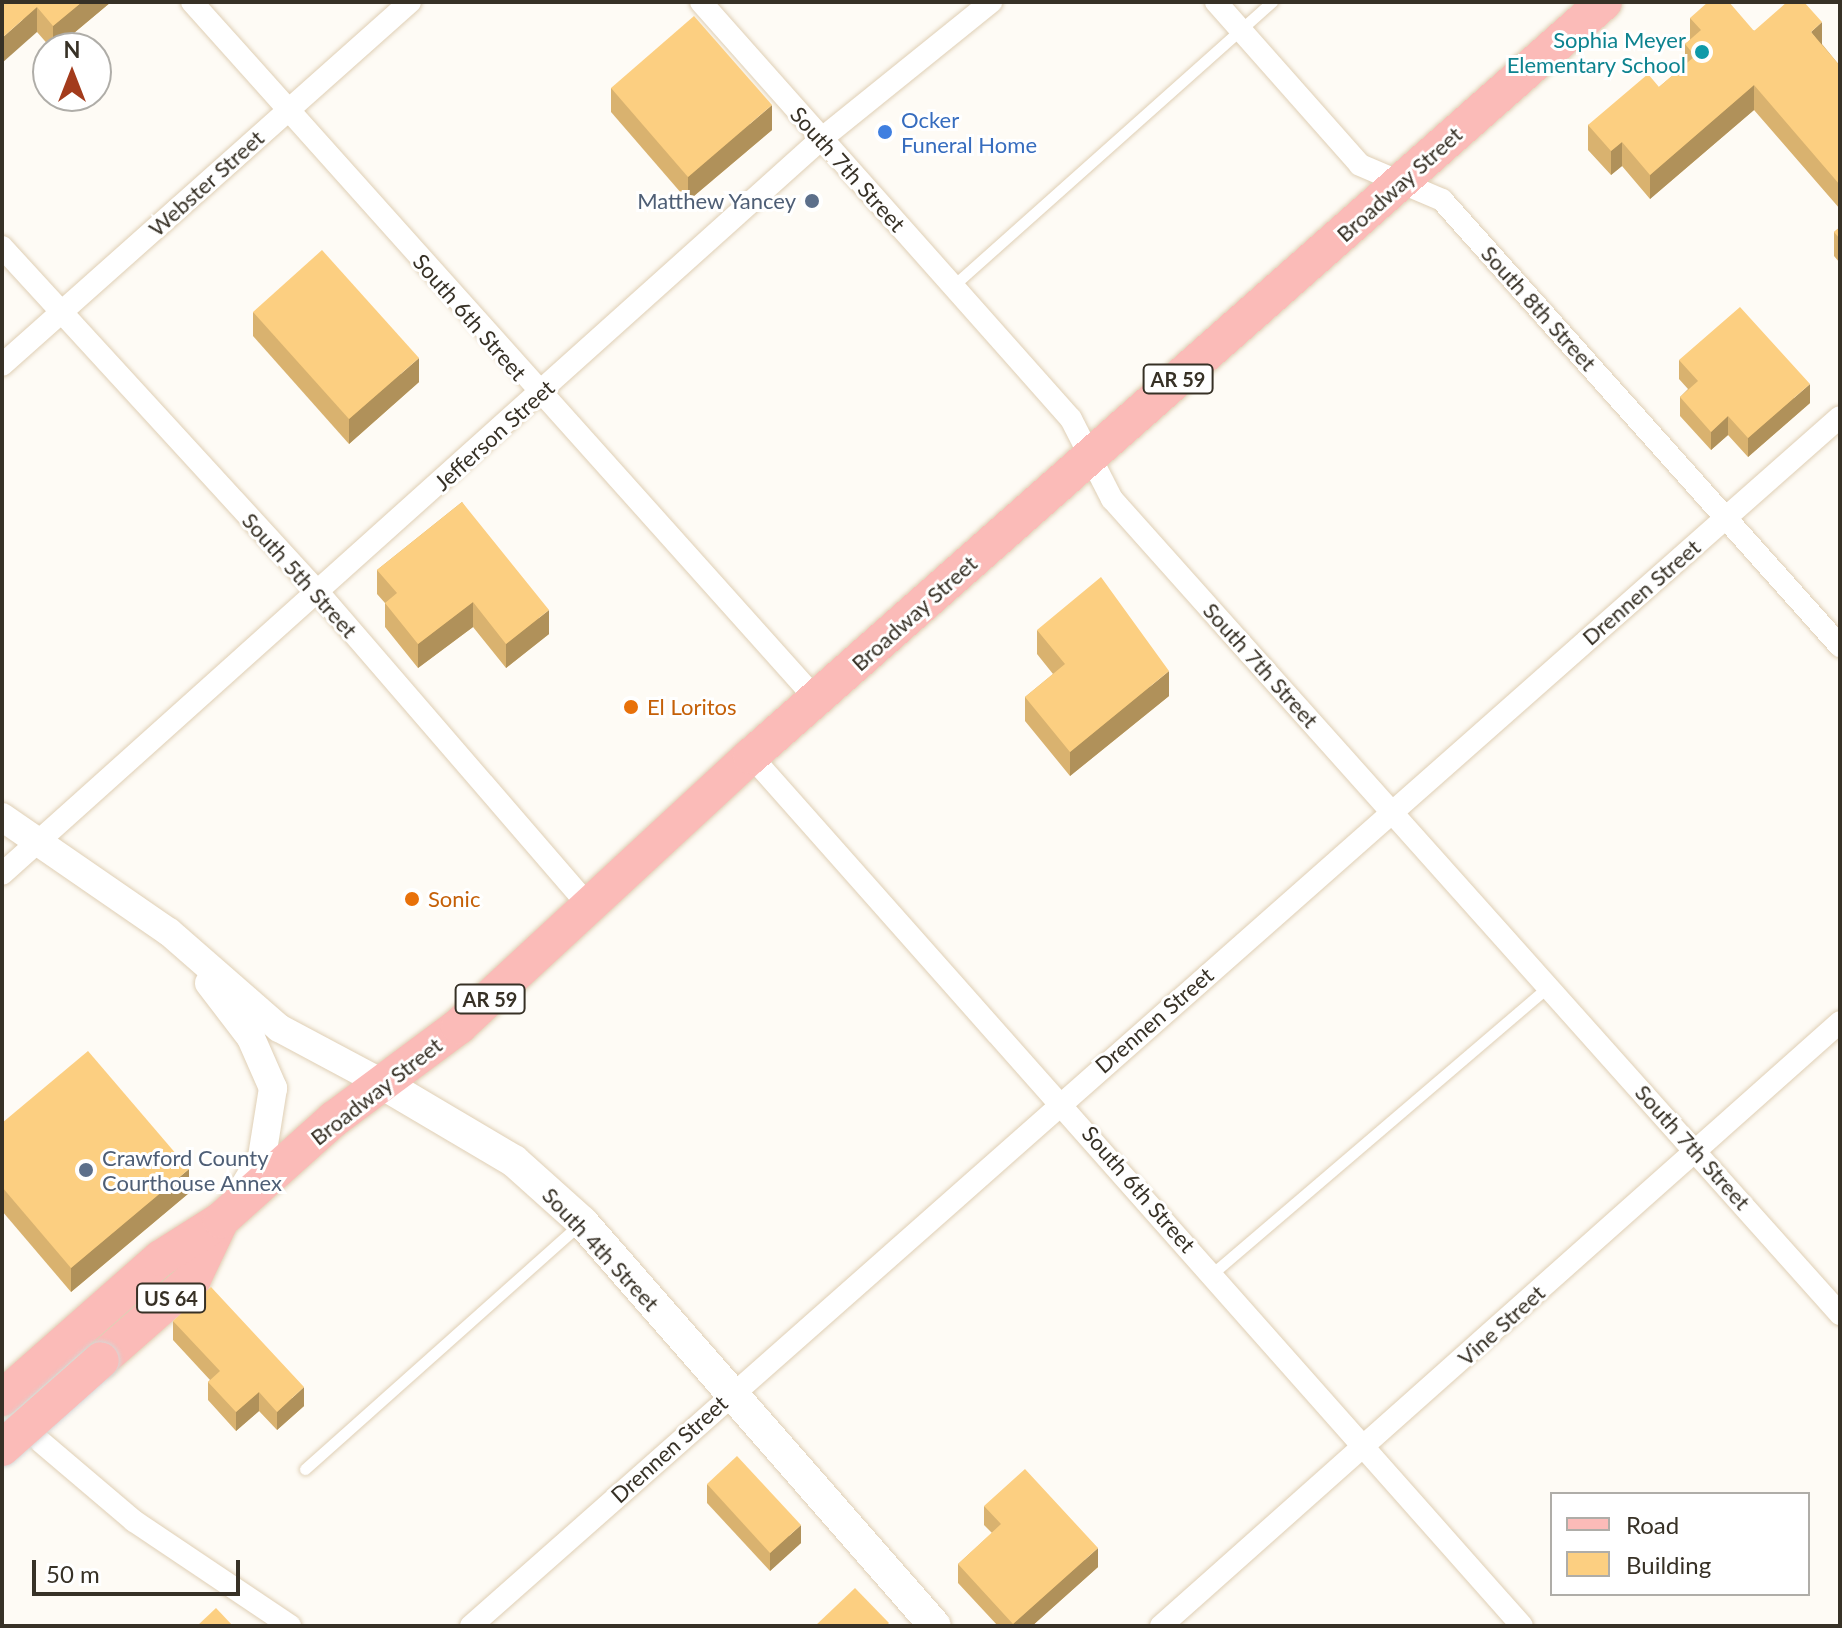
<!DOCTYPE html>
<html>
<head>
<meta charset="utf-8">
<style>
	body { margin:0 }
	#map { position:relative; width:1842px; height:1628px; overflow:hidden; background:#fefbf5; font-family:Lato,sans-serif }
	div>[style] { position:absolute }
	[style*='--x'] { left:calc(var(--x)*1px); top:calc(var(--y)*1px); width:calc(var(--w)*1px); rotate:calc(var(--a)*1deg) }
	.roads { filter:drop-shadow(0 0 2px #dfcfb5) drop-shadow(0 0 2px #dfcfb5) }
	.service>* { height:11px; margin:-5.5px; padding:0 5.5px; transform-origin:5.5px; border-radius:5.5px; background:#fff }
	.minor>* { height:22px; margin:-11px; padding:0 11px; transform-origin:11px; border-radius:11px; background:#fff }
	.tertiary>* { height:28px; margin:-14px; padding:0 14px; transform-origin:14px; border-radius:14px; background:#fff }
	.secondary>* { height:32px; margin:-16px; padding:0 16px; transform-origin:16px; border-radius:16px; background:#fff }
	.primary>* { height:36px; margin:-18px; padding:0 18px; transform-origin:18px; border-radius:18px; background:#fbbbb8 }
	.bridges { filter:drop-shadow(0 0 2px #d7d6d4) drop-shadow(0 0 2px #d7d6d4) }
	.primary-bridge>* { height:36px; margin:-18px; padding:0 18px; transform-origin:18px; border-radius:18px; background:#fbbbb8 }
	.wall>* { inset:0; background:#d9b26f }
	.shaded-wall>* { inset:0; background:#b0915a }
	.building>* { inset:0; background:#fccf81 }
	.dots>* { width:22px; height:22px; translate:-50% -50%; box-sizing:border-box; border:4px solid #fff; border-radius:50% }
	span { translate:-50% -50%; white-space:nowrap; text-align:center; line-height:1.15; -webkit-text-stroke:6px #fff; paint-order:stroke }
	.shield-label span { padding:2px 6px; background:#fff; border:2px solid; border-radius:6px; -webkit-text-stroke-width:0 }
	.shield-label { font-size:20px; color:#373126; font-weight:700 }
	.culture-label { font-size:22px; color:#0d838f }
	.right { translate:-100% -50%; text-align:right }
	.shop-label { font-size:22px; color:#366cbe }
	.left { translate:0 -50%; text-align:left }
	.street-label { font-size:22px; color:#373126 }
	.service-label { font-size:22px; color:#4e5e75 }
	.food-label { font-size:22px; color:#c56008 }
	.frame { position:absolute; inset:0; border:4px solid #373126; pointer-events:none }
	.legend { position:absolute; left:1550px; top:1492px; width:260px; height:104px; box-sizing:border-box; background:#fff; border:2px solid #afada8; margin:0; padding:10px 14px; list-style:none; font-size:24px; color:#373126 }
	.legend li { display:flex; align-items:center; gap:16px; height:40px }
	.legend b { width:40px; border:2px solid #afada8 }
	.north { position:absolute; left:32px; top:32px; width:80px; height:80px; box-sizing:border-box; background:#fff; border:2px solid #afada8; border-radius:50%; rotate:0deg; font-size:22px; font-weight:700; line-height:32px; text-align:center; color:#373126 }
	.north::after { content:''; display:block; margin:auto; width:28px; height:36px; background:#a33b1c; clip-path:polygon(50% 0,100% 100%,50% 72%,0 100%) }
	.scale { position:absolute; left:32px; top:1560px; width:208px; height:36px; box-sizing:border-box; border:4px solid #373126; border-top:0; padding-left:10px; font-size:24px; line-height:28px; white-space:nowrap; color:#373126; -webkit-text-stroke:6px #fff; paint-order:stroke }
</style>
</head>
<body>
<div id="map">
	<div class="roads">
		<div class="service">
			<div style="--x:954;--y:285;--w:426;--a:-41.7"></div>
			<div style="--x:1213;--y:1273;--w:442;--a:-40.5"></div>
			<div style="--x:305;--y:1469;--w:370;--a:-41.7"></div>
		</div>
		<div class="minor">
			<div style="--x:192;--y:2;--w:936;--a:48.16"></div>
			<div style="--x:701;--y:2;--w:557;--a:48.42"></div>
			<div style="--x:1071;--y:419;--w:90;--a:62.9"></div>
			<div style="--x:1112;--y:499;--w:1093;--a:48.23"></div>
			<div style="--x:1216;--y:2;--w:217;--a:48.5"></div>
			<div style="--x:1360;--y:165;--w:89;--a:23.1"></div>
			<div style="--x:1442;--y:200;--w:598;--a:48.26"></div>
			<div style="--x:2;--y:247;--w:466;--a:47.5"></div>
			<div style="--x:317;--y:591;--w:419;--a:49.2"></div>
			<div style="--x:2;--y:365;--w:546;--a:-41.66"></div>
			<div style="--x:751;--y:756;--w:1162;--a:48.45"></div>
			<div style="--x:2;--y:874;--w:1099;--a:-41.9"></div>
			<div style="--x:820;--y:140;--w:220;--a:-38.9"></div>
			<div style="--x:41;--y:1442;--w:122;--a:40.3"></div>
			<div style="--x:134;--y:1521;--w:188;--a:33.9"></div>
			<div style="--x:471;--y:1626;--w:1826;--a:-41.45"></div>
			<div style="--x:1161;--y:1626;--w:909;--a:-41.65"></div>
		</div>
		<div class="tertiary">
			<div style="--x:2;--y:817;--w:203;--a:34.6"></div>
			<div style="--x:169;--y:932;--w:146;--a:41.1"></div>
			<div style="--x:279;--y:1028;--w:117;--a:28.1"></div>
			<div style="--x:209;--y:983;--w:69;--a:52.6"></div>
			<div style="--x:251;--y:1038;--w:55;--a:66.3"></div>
			<div style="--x:273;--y:1088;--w:70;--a:99.1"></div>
			<div style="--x:262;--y:1157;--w:41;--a:121"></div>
		</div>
		<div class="secondary">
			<div style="--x:382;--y:1083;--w:153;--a:30.6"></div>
			<div style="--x:514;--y:1161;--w:91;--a:41.9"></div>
			<div style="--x:582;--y:1222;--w:536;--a:48.85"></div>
		</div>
		<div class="primary">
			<div style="--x:101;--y:1360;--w:123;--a:-41.4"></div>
			<div style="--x:193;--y:1279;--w:65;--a:-64.6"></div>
			<div style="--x:2;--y:1398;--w:212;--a:-41.4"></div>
			<div style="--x:161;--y:1258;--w:71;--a:-32.3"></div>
			<div style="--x:221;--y:1220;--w:152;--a:-41.8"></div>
			<div style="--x:334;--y:1119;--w:156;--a:-36.6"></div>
			<div style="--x:459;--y:1026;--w:398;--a:-42.8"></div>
			<div style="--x:751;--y:756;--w:1138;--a:-41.47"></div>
		</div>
	</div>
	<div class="bridges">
		<div class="primary-bridge">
			<div style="--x:2;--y:1448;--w:132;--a:-41.6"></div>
		</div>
	</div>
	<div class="wall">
		<div style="clip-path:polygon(2px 2px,111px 2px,56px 48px,51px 48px,37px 32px)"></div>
		<div style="clip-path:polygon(1690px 18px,1822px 44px,1840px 66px,1840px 209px,1754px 110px,1650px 199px,1622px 166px,1611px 175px,1588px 150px,1588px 125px,1659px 87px,1685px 65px,1685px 44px,1690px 40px)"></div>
		<div style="clip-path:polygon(611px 88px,772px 130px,688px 201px,611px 112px)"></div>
		<div style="clip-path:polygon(1840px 227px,1840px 263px,1834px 256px,1834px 232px)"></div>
		<div style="clip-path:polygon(253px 312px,419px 382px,349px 444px,253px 336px)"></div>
		<div style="clip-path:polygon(1679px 360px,1810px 403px,1748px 457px,1728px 435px,1711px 450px,1680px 416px,1680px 397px,1688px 389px,1679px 379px)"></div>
		<div style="clip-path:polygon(462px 502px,549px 634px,506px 668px,473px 627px,418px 668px,385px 627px,385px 603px,377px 594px,377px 570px)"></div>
		<div style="clip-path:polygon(1037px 630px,1169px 696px,1070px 776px,1025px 721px,1025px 697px,1053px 674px,1037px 654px)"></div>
		<div style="clip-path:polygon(2px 1123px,189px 1193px,71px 1292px,2px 1211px)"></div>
		<div style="clip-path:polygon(173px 1321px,304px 1406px,277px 1430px,259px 1411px,236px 1431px,208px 1400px,208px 1382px,210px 1380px,173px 1340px)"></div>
		<div style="clip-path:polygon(707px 1484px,801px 1543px,770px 1571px,707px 1503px)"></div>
		<div style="clip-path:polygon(984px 1506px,1098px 1567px,1032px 1626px,998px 1626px,958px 1583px,958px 1564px,992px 1533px,984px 1525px)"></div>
	</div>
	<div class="shaded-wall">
		<div style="clip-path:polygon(82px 2px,111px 2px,56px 48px,53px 48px,53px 26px)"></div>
		<div style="clip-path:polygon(37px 7px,37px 32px,2px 63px,2px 38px)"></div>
		<div style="clip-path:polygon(1822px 22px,1822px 47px,1811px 32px)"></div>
		<div style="clip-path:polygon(1754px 85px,1754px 110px,1650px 199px,1650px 175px)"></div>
		<div style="clip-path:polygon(772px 105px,772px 130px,688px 201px,688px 177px)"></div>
		<div style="clip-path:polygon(1622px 142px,1622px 166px,1611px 175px,1611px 151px)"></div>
		<div style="clip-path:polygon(419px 358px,419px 382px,349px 444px,349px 419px)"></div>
		<div style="clip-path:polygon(1810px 384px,1810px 403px,1748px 457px,1748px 438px)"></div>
		<div style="clip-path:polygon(1728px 416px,1728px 435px,1711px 450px,1711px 432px)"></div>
		<div style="clip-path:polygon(473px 602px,473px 627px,418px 668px,418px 644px)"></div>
		<div style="clip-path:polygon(549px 610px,549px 634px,506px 668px,506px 644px)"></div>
		<div style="clip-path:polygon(1169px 671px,1169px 696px,1070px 776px,1070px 752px)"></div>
		<div style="clip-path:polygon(189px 1169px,189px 1193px,71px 1292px,71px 1268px)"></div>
		<div style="clip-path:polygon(304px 1387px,304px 1406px,277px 1430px,277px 1412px)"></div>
		<div style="clip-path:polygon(259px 1392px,259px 1411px,236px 1431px,236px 1412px)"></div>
		<div style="clip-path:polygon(801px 1525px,801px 1543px,770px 1571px,770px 1553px)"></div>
		<div style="clip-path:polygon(1098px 1548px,1098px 1567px,1032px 1626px,1013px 1626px,1013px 1624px)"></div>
	</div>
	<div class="building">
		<div style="clip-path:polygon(2px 2px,82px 2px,53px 26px,37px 7px,2px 38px)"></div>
		<div style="clip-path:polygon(1708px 2px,1729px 2px,1754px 31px,1787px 2px,1804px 2px,1822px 22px,1811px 32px,1840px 66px,1840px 185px,1754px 85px,1650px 175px,1622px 142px,1611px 151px,1588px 125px,1648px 74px,1659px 87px,1695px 56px,1685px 44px,1701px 30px,1690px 18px)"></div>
		<div style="clip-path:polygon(694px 16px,772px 105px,688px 177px,611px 88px)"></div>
		<div style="clip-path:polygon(1840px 227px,1840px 239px,1834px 232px)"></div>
		<div style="clip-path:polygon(322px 250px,419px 358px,349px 419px,253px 312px)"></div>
		<div style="clip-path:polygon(1740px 307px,1810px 384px,1748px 438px,1728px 416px,1711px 432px,1680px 397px,1698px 381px,1679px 360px)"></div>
		<div style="clip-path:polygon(462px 502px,549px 610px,506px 644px,473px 602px,418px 644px,385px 603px,397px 593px,377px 570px)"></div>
		<div style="clip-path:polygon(1101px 577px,1169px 671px,1070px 752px,1025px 697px,1065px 664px,1037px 630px)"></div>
		<div style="clip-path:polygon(88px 1051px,189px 1169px,71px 1268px,2px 1187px,2px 1123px)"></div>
		<div style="clip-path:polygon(211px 1287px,304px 1387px,277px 1412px,259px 1392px,236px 1412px,208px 1382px,220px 1371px,173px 1321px)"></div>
		<div style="clip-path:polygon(737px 1456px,801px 1525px,770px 1553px,707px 1484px)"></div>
		<div style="clip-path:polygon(1025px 1469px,1098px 1548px,1013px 1624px,958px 1564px,1001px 1524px,984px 1506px)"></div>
		<div style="clip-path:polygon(855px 1588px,889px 1623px,886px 1626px,815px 1626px)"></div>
		<div style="clip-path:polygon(216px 1608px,233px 1626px,197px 1626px)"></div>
	</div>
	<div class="dots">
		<div style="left:1702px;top:52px;background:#0f9aa8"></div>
		<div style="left:885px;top:132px;background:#3f7fe0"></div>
		<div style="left:812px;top:201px;background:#5c6f8a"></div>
		<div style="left:631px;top:707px;background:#e8710a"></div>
		<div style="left:412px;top:899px;background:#e8710a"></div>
		<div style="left:86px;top:1170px;background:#5c6f8a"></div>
	</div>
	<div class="shield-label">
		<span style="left:1178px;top:379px">AR 59</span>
		<span style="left:490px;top:999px">AR 59</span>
		<span style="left:171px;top:1298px">US 64</span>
	</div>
	<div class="culture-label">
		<span class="right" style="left:1686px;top:52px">Sophia Meyer<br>Elementary School</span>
	</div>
	<div class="shop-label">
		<span class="left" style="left:901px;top:132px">Ocker<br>Funeral Home</span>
	</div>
	<div class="street-label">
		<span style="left:848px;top:169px;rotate:48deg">South 7th Street</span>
		<span style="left:206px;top:183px;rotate:-42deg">Webster Street</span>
		<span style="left:1399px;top:184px;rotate:-42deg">Broadway Street</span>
		<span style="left:1539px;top:308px;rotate:48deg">South 8th Street</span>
		<span style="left:470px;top:317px;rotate:49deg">South 6th Street</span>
		<span style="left:494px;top:435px;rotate:-42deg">Jefferson Street</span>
		<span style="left:300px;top:575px;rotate:48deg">South 5th Street</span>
		<span style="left:1641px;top:592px;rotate:-41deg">Drennen Street</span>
		<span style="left:914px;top:613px;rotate:-42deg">Broadway Street</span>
		<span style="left:1261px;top:665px;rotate:48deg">South 7th Street</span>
		<span style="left:1154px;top:1020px;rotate:-41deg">Drennen Street</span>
		<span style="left:376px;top:1091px;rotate:-38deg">Broadway Street</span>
		<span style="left:1693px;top:1147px;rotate:48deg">South 7th Street</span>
		<span style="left:1139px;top:1189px;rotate:49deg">South 6th Street</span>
		<span style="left:601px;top:1249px;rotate:47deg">South 4th Street</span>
		<span style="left:1501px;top:1325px;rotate:-42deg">Vine Street</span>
		<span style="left:669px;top:1449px;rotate:-42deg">Drennen Street</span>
	</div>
	<div class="service-label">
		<span class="right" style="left:796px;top:201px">Matthew Yancey</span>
		<span class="left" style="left:102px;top:1170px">Crawford County<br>Courthouse Annex</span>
	</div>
	<div class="food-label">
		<span class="left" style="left:647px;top:707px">El Loritos</span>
		<span class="left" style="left:428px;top:899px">Sonic</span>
	</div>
	<div class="frame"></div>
	<ul class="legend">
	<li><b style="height:10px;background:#fbbbb8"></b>Road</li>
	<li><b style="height:22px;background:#fccf81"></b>Building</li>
	</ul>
	<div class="north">N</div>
	<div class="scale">50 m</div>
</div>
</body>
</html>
